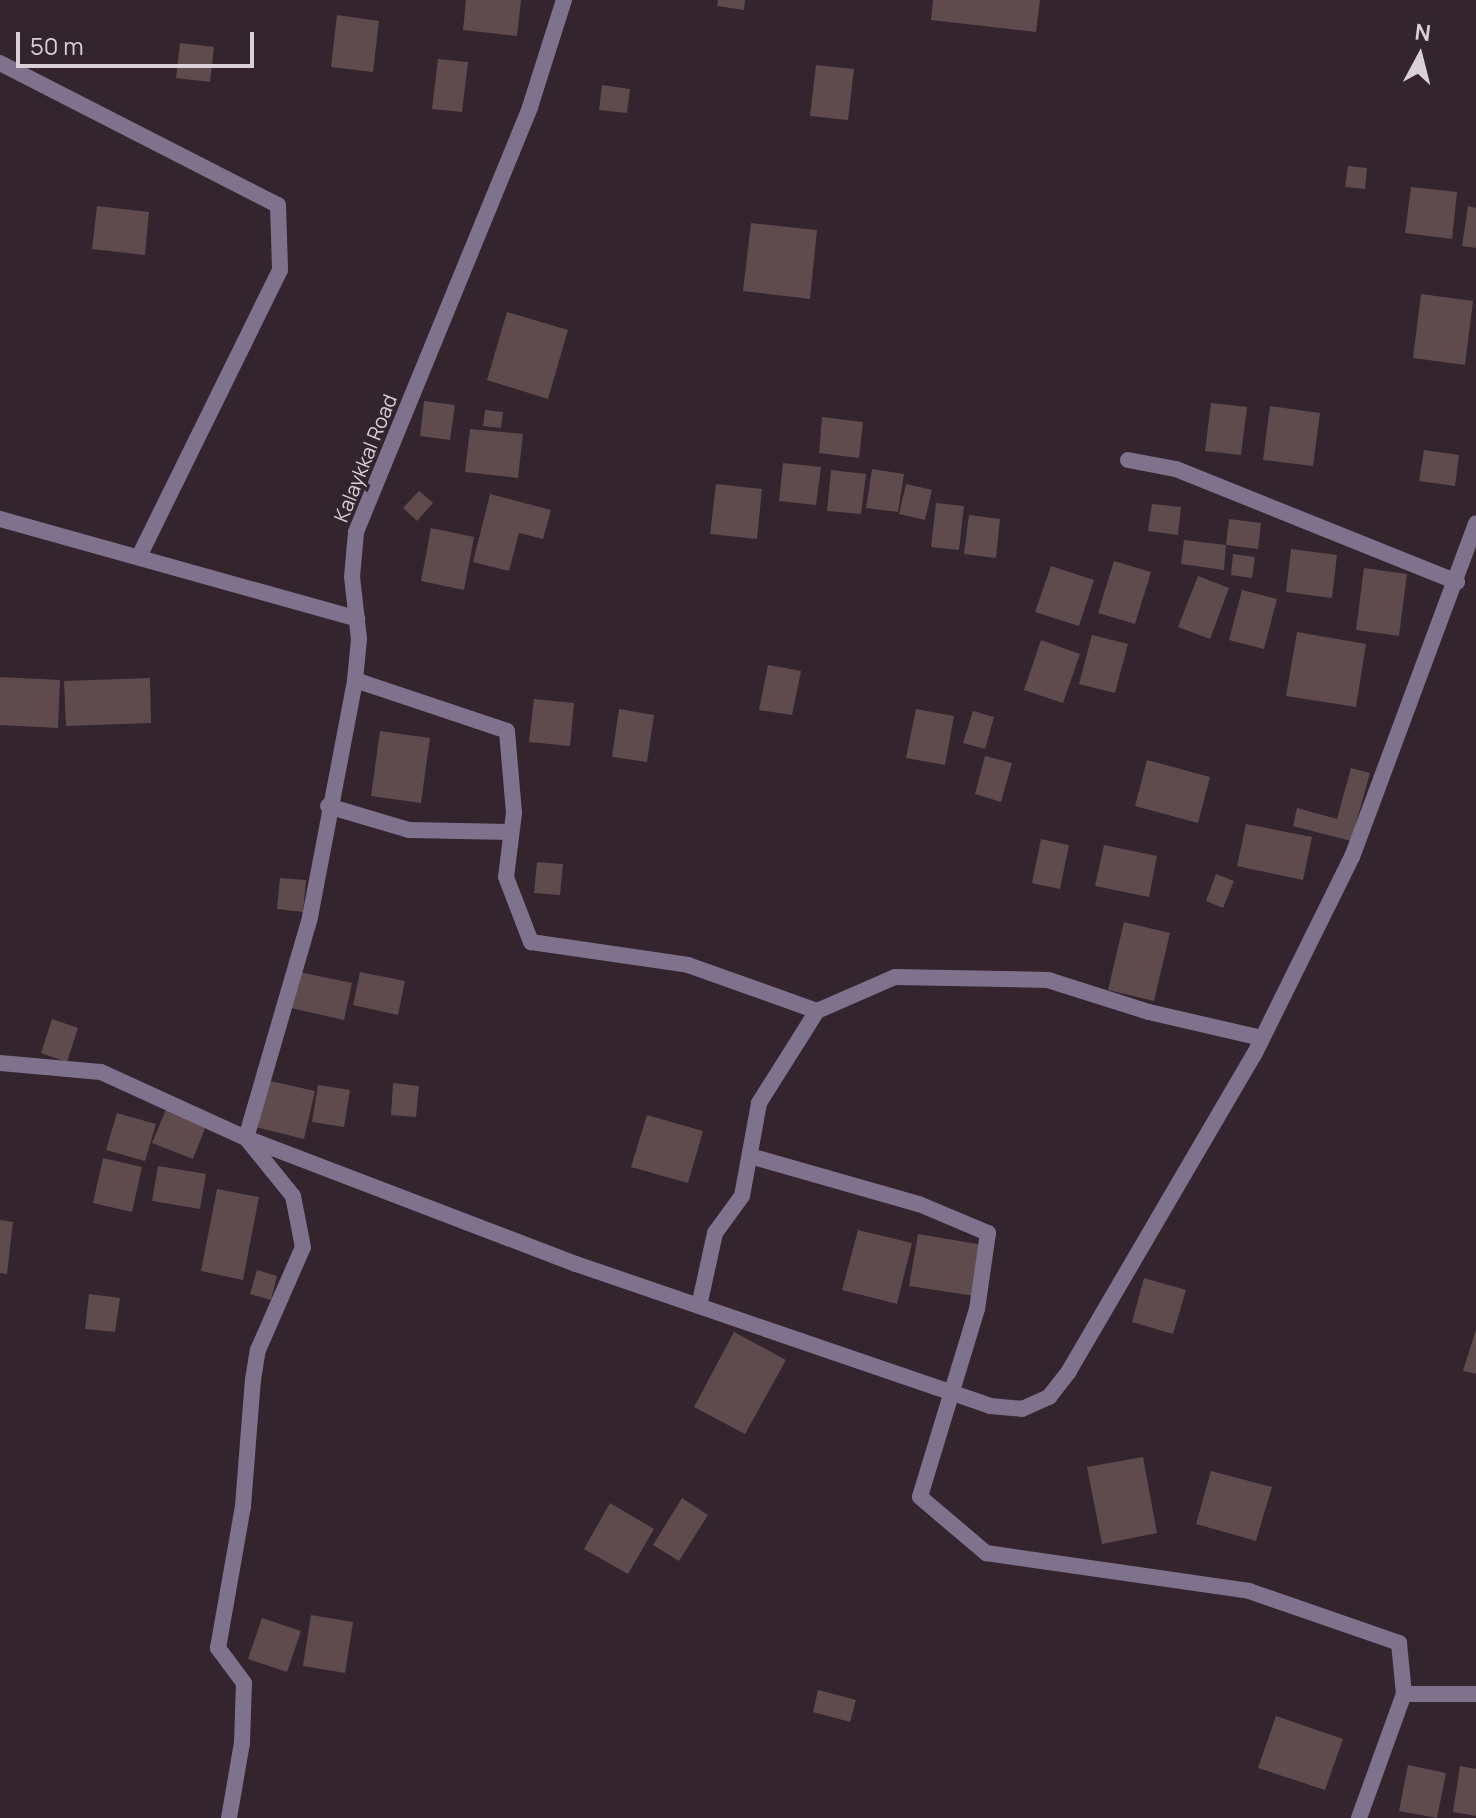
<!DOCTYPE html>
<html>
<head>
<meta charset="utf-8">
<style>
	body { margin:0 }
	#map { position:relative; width:1476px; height:1818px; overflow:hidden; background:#33242e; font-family:Manrope,sans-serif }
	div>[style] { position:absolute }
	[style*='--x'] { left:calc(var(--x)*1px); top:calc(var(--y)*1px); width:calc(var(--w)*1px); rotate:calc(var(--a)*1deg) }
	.building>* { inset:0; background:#5f4a4d }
	.minor>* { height:16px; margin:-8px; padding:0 8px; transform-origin:8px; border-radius:8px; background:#7e728c }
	span { translate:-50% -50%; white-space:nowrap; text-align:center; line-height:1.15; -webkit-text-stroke:6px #33242e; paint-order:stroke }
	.street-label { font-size:20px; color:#dad0d7 }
	.north { position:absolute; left:1380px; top:16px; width:80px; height:80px; -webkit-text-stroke:6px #33242e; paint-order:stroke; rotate:7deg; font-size:22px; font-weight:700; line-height:32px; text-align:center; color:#dad0d7 }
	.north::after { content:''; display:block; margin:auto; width:28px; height:36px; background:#dad0d7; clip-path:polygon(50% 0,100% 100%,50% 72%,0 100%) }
	.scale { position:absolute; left:16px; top:32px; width:238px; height:36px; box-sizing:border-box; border:4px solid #dad0d7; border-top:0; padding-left:10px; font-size:24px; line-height:28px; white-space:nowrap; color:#dad0d7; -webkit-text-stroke:6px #33242e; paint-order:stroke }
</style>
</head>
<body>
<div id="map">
	<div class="building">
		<div style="clip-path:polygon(466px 0,521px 0,517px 36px,463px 30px)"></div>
		<div style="clip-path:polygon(718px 0,745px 0,744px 10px,717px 6px)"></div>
		<div style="clip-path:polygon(933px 0,1040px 0,1036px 32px,931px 20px)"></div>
		<div style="clip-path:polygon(337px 15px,379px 21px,373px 72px,331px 67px)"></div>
		<div style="clip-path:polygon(180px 43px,214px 47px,210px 82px,176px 78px)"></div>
		<div style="clip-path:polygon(438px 59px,468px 62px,462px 112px,432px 109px)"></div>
		<div style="clip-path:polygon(816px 65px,854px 69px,848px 120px,810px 116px)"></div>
		<div style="clip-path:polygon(602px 85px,630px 89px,627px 113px,599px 110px)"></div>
		<div style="clip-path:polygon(1348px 166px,1367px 168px,1365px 189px,1345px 187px)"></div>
		<div style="clip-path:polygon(1411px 187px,1457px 192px,1452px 239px,1405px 233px)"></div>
		<div style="clip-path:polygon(97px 206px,149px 212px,145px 255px,92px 249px)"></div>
		<div style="clip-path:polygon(1468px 206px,1476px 208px,1476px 248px,1462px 246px)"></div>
		<div style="clip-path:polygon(751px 223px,817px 230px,810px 299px,743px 291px)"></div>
		<div style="clip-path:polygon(1421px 294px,1473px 301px,1465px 365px,1413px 358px)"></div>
		<div style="clip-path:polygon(507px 312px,568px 330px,548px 399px,487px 380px)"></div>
		<div style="clip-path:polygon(424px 401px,455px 405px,450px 440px,420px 436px)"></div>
		<div style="clip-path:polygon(1211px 403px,1247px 407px,1241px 455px,1205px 451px)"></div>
		<div style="clip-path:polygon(1270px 406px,1320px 413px,1313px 466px,1263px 460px)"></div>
		<div style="clip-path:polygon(485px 410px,503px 412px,501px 428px,483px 426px)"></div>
		<div style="clip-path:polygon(822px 417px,863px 422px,859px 458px,819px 453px)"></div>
		<div style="clip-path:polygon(470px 429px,523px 434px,518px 478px,465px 472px)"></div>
		<div style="clip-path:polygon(1424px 450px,1459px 455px,1455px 486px,1419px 481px)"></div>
		<div style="clip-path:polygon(783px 463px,821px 467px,816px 505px,779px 501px)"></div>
		<div style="clip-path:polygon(872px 469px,904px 474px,898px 512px,866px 508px)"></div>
		<div style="clip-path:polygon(831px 470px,866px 474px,861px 514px,827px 511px)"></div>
		<div style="clip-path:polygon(716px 484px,762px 489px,757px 539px,710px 534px)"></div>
		<div style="clip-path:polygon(906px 484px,932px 490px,925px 520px,899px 514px)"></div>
		<div style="clip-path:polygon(419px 491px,433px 503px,417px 521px,403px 508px)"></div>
		<div style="clip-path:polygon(490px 494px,551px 510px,543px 539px,519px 533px,509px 571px,473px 562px)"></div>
		<div style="clip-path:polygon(936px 503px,964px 506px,959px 550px,931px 547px)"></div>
		<div style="clip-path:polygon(1152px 504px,1181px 507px,1178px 535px,1148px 531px)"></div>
		<div style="clip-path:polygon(969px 515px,1000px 519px,996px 558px,964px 554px)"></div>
		<div style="clip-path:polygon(1229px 519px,1261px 523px,1258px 549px,1226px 545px)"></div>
		<div style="clip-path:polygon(431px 528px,474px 537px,464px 590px,421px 581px)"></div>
		<div style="clip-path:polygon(1184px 540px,1226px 545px,1224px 570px,1181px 564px)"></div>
		<div style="clip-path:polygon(1291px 549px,1337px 555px,1332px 598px,1286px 592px)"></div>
		<div style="clip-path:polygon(1233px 554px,1255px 557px,1252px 578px,1231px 575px)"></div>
		<div style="clip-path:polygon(1114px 561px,1151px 572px,1135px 624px,1098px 613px)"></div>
		<div style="clip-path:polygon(1051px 566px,1094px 580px,1079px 626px,1035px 612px)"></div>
		<div style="clip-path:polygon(1364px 568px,1407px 574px,1399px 636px,1356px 630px)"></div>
		<div style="clip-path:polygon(1198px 576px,1229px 588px,1210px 639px,1178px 627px)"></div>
		<div style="clip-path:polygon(1242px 590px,1277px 599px,1264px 649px,1229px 640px)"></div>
		<div style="clip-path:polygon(1297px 632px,1366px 644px,1356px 707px,1286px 696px)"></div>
		<div style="clip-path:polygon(1092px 635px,1128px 644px,1115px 693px,1079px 684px)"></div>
		<div style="clip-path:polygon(1041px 640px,1080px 654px,1063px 703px,1024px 690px)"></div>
		<div style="clip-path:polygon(768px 665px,801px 671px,792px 715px,759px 710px)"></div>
		<div style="clip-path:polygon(0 677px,60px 680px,58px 728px,0 725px)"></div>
		<div style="clip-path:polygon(150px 678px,151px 723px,66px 726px,64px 681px)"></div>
		<div style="clip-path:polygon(534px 699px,574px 703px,570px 746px,529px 742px)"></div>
		<div style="clip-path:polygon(619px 709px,654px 715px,647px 762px,612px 757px)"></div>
		<div style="clip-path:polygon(916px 709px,954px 716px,945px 765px,906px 758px)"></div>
		<div style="clip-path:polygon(973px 711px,994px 717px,985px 749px,963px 743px)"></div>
		<div style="clip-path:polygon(380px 731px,430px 738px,421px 803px,371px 796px)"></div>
		<div style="clip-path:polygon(985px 756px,1012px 763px,1001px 802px,975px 794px)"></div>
		<div style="clip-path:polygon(1147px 760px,1210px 777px,1198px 823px,1135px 806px)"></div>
		<div style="clip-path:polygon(1351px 768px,1370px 773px,1351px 841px,1293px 826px,1297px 808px,1337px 819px)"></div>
		<div style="clip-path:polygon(1246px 824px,1312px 837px,1303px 880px,1237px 866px)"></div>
		<div style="clip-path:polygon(1041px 839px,1069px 845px,1060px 889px,1032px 883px)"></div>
		<div style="clip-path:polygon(1104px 845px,1157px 856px,1149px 897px,1095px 886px)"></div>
		<div style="clip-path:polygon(537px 862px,563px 864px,560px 895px,534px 893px)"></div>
		<div style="clip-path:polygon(1216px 874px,1234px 881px,1223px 908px,1206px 901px)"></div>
		<div style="clip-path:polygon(280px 878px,306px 880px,303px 912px,277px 909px)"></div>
		<div style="clip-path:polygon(1124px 922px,1170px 933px,1154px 1001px,1108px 990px)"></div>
		<div style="clip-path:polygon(299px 972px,352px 983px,344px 1020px,291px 1008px)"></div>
		<div style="clip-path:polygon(360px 972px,405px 981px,398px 1015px,353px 1005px)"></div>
		<div style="clip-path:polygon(52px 1019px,78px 1028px,67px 1062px,41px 1053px)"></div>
		<div style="clip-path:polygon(266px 1080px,315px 1091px,304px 1139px,255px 1127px)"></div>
		<div style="clip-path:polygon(393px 1083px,419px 1086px,416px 1117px,391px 1115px)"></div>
		<div style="clip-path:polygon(318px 1085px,350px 1090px,344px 1127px,312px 1122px)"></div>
		<div style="clip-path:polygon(167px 1107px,207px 1123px,193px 1159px,152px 1143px)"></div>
		<div style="clip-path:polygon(117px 1113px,156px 1124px,145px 1161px,106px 1150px)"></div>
		<div style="clip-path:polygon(647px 1115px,703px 1131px,688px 1183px,631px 1167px)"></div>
		<div style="clip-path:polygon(103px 1158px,142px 1167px,132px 1212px,93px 1203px)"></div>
		<div style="clip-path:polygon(158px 1166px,206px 1174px,200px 1209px,152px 1201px)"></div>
		<div style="clip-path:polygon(217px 1189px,259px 1197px,243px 1280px,201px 1271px)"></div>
		<div style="clip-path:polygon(0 1220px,13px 1222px,7px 1274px,0 1273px)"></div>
		<div style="clip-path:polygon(858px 1230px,912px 1243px,897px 1304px,842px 1290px)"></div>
		<div style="clip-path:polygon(918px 1234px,983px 1245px,975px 1296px,909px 1286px)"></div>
		<div style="clip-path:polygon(257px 1270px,277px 1276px,271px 1300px,250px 1294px)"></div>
		<div style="clip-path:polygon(1144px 1278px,1186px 1290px,1173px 1334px,1132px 1322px)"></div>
		<div style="clip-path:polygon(89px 1294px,120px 1298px,115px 1332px,85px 1329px)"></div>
		<div style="clip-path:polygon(1476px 1329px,1476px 1374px,1463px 1371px)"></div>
		<div style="clip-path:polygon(734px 1332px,786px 1360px,745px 1434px,694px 1407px)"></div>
		<div style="clip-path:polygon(1143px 1457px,1157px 1533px,1102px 1544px,1087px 1467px)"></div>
		<div style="clip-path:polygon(1211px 1471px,1272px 1487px,1256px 1541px,1196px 1524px)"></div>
		<div style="clip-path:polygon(682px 1498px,708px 1515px,679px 1561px,653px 1545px)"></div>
		<div style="clip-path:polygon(610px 1503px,654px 1529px,628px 1574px,584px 1549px)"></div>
		<div style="clip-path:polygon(311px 1615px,353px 1622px,345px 1673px,303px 1666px)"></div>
		<div style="clip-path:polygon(262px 1618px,301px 1631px,287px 1672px,248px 1659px)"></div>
		<div style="clip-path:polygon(818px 1690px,856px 1700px,850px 1722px,813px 1712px)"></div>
		<div style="clip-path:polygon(1276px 1716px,1343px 1739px,1325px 1790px,1258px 1768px)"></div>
		<div style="clip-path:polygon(1408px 1765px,1446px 1773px,1437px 1818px,1399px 1811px)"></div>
		<div style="clip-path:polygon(1460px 1766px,1476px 1769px,1476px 1816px,1453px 1812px)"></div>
	</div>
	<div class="minor">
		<div style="--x:0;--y:63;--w:312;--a:27.1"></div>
		<div style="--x:278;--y:205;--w:65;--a:88.2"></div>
		<div style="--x:280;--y:270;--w:320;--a:116.2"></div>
		<div style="--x:1128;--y:460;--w:49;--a:10.6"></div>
		<div style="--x:1176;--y:469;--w:303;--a:21.9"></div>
		<div style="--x:0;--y:519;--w:371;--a:15.6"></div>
		<div style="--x:355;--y:680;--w:160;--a:18.5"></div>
		<div style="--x:507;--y:731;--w:82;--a:85.1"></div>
		<div style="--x:514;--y:813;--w:64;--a:97.1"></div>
		<div style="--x:506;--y:877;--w:70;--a:69"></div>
		<div style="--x:531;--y:942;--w:159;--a:8.3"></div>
		<div style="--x:688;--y:965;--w:137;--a:19.6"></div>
		<div style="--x:817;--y:1011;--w:85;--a:-23.6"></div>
		<div style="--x:895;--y:977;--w:153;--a:1.1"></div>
		<div style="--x:1048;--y:980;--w:106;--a:17.6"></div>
		<div style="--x:1149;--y:1012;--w:116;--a:13"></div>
		<div style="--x:328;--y:806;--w:84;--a:16.5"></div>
		<div style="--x:409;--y:830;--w:102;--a:1.1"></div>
		<div style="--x:0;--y:1063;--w:101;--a:5.1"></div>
		<div style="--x:101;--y:1072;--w:159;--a:24.5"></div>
		<div style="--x:246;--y:1138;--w:353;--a:20.9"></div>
		<div style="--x:576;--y:1264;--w:438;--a:18.9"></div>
		<div style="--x:990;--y:1406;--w:32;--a:5"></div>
		<div style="--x:1022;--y:1409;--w:30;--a:-24"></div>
		<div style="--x:1049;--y:1397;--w:33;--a:-52"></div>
		<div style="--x:1069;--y:1371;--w:366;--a:-59.7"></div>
		<div style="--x:1254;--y:1055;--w:221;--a:-63.7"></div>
		<div style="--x:1352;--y:857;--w:356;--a:-69.6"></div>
		<div style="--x:750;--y:1156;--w:176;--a:15.9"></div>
		<div style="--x:919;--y:1204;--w:75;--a:22.8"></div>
		<div style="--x:988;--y:1233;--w:77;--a:98.2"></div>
		<div style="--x:977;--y:1309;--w:196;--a:106.9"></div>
		<div style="--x:920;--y:1497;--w:87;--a:40.3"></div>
		<div style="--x:986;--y:1553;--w:266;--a:8.2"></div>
		<div style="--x:1249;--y:1591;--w:159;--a:19.1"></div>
		<div style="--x:1399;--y:1643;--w:51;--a:84.4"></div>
		<div style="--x:699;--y:1306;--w:75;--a:-77.6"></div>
		<div style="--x:715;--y:1233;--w:46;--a:-53.9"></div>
		<div style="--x:742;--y:1196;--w:95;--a:-79.6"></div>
		<div style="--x:759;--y:1103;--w:109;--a:-57.8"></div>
		<div style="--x:229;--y:1818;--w:76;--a:-80.2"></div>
		<div style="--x:242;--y:1743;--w:60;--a:-88.1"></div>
		<div style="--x:244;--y:1683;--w:44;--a:-126.6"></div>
		<div style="--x:218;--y:1648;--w:144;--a:-80"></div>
		<div style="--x:243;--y:1506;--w:126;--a:-85.5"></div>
		<div style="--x:253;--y:1380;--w:30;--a:-81"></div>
		<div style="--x:258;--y:1350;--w:112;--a:-66.4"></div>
		<div style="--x:303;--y:1247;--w:52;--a:-101.1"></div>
		<div style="--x:293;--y:1196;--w:75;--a:-129"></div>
		<div style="--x:246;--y:1138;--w:230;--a:-73.8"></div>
		<div style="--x:310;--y:917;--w:241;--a:-79.2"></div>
		<div style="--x:355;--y:680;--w:41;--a:-84.4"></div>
		<div style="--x:359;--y:639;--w:62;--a:-96.4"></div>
		<div style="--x:352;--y:577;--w:45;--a:-84.9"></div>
		<div style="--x:356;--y:532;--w:459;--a:-67.7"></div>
		<div style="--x:530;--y:107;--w:112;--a:-72.4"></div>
		<div style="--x:1359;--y:1818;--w:132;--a:-70.1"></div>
		<div style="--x:1404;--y:1694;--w:72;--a:0"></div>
	</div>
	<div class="street-label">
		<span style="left:365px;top:458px;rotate:-68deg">Kalaykkal Road</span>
	</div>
	<div class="north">N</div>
	<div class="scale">50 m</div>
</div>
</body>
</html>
